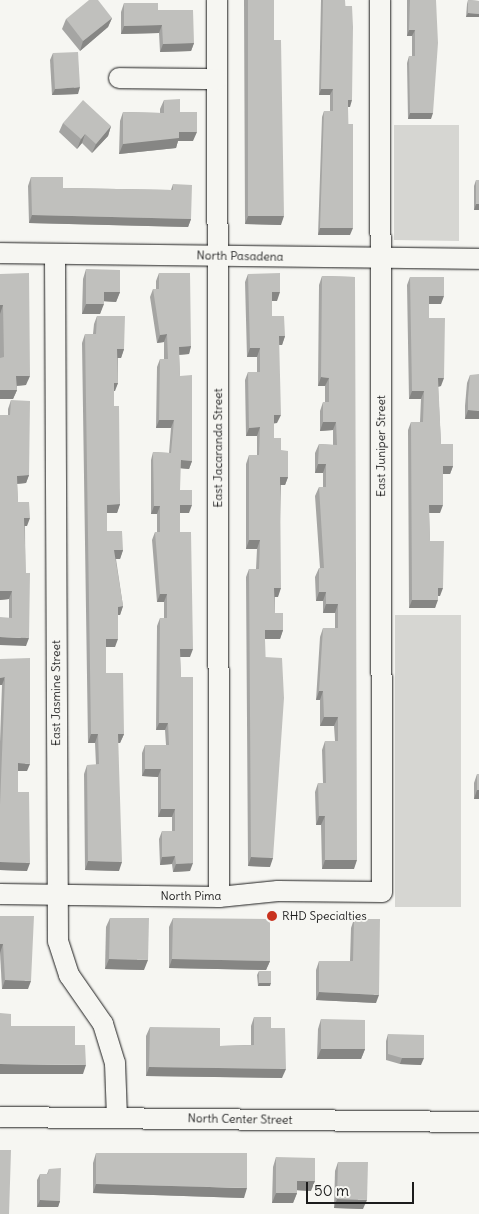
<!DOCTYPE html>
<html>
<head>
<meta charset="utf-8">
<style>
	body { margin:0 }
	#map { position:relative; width:479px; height:1214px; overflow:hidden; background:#f6f6f2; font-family:Delius,sans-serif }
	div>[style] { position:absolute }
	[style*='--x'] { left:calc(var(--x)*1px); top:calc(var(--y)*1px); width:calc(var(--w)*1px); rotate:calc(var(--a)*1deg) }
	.green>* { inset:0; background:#d6d6d2 }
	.roads { filter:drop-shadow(0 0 1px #1c1c1c) drop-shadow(0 0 1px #1c1c1c) }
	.minor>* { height:20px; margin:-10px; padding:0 10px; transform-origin:10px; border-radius:10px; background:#f6f6f2 }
	.wall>* { inset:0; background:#a5a5a3 }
	.shaded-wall>* { inset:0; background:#868684 }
	.building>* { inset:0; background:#c0c0bd }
	.dots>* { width:14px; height:14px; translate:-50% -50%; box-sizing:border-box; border:2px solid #f6f6f2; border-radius:50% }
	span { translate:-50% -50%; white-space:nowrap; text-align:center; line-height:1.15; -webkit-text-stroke:4px #f6f6f2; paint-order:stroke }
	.street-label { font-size:12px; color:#1c1c1c }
	.poi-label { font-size:12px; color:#1c1c1c }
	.left { translate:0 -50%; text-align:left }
	.scale { position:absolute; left:306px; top:1182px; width:108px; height:22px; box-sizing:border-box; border:2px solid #1c1c1c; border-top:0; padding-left:6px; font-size:15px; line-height:18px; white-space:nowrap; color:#1c1c1c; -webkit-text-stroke:4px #f6f6f2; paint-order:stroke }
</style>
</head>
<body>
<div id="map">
	<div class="green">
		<div style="clip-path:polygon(394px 125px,459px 125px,459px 241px,394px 240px)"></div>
		<div style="clip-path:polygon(395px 615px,461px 615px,461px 907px,395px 907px)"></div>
	</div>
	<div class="roads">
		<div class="minor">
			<div style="--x:217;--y:0;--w:897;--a:89.87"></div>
			<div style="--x:119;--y:78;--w:98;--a:0.6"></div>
			<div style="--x:0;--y:253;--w:479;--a:0.7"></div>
			<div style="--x:55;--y:254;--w:687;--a:89.75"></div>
			<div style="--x:58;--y:941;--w:36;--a:72"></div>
			<div style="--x:69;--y:975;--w:60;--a:55.2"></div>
			<div style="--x:103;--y:1024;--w:41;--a:72.9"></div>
			<div style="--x:115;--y:1063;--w:55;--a:87.9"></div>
			<div style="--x:0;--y:894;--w:219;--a:0.8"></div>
			<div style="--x:219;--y:897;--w:59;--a:-5.8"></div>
			<div style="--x:278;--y:891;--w:104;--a:0.6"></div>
			<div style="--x:382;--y:892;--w:892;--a:-90.13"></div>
			<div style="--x:0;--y:1117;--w:479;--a:0.6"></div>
		</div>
	</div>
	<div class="wall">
		<div style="clip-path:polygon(244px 0,274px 0,274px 40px,281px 225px,245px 224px)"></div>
		<div style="clip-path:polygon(321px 0,345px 0,350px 107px,348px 107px,350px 235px,318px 235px,322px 117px,324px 111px,330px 111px,330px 95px,319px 95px)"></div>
		<div style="clip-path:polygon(407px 0,436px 0,431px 119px,408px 119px,407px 63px,409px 56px,412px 56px,412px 36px,407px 36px)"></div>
		<div style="clip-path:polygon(468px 0,479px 1px,479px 17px,466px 17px,467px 4px)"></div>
		<div style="clip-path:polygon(124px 3px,158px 10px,194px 43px,191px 51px,160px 52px,159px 33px,121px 34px,121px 12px)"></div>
		<div style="clip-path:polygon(112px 18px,108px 27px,80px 51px,62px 29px,66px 19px)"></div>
		<div style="clip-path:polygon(53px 53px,78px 94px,52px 95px,50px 60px)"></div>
		<div style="clip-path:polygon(164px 100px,180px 112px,193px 141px,178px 141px,176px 148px,119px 154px,120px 121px,123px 112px,160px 113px,160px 109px)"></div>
		<div style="clip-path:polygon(63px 123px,111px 126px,108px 136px,92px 153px,82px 143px,77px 149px,59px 132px)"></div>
		<div style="clip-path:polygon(31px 177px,63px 188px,171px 190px,173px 184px,191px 219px,188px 227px,29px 223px,28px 186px)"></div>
		<div style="clip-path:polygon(476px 180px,479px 210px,474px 210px,474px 186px)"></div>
		<div style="clip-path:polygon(86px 269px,120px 292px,116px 302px,104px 301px,100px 314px,82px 314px,83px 279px)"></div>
		<div style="clip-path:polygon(159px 273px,191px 346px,189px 354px,179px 355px,180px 376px,192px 461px,189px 469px,180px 468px,180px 490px,189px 513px,180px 513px,180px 532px,190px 657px,180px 657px,181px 677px,190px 871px,173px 872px,172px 864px,160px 865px,159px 839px,162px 831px,172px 831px,172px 817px,158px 817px,158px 777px,142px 776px,142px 753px,145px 745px,166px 745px,165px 730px,156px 730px,157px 626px,160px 618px,164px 618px,164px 602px,157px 602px,152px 540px,155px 532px,157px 532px,157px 514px,151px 514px,151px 460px,153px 452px,169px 453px,171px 428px,156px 428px,157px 367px,160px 359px,164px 359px,164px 342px,157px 343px,150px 297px,153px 289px,156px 289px,156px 281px)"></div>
		<div style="clip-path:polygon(0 274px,26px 385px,17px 386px,17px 390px,13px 399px,0 358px)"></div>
		<div style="clip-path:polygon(248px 274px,277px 301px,272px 301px,272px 316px,285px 336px,282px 345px,279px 345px,277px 423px,274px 423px,274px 438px,281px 450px,288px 477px,285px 485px,281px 485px,278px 597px,275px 597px,275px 613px,283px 630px,280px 639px,265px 639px,270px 867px,248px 866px,246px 577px,249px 569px,256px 569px,257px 549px,246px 549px,246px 464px,249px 455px,257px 455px,257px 436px,246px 436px,245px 380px,248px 372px,257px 372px,257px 357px,247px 357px,245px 282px)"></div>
		<div style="clip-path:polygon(322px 276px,355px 277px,354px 869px,322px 869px,321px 825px,316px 825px,315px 792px,318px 783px,323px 783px,322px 750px,325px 741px,335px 741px,334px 726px,320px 726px,320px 700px,316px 700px,320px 637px,323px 628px,335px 628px,335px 613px,323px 613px,323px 601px,316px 601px,315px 577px,319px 568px,320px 568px,315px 496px,319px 487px,323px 487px,323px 473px,315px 473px,315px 453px,319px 444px,333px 445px,333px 430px,320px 431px,320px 411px,323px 402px,325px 402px,325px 386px,318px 386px,319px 285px)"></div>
		<div style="clip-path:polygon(410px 277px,441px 304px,429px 304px,429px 318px,441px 386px,438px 387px,441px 444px,453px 466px,450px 474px,443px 474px,440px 513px,429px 513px,430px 541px,440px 596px,438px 596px,435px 608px,409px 608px,408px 430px,411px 422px,420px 422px,421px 399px,409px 399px,407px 285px)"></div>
		<div style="clip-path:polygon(97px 316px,124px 349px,121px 358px,118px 358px,118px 383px,114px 391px,114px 406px,120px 504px,117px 513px,107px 513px,107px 531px,123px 550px,120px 559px,116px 559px,123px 606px,120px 615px,118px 615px,115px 647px,106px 647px,106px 673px,124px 734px,120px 743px,118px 743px,119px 871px,85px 870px,84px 774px,87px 765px,96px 765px,95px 743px,88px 743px,82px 343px,85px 334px,93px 334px,94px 324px)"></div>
		<div style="clip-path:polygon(470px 375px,479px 419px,465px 419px,465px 406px,467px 383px)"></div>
		<div style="clip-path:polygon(11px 400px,29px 475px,26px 483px,17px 484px,18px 502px,27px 526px,25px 526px,26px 646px,9px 618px,9px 599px,0 600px,0 415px,8px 415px,8px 409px)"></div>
		<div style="clip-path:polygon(0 659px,27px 771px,18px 771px,18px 792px,27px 871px,0 870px,0 742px,2px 685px,0 685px)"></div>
		<div style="clip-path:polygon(477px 774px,479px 799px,474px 799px,474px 783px)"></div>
		<div style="clip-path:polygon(0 916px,28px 989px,2px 989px,0 953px)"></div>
		<div style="clip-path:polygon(110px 918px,144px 970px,105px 969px,106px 927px)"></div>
		<div style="clip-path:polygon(173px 918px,270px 961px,266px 970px,169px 968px,169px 927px)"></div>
		<div style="clip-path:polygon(354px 919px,376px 1003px,316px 1000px,316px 970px,319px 961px,350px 961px,351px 928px)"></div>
		<div style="clip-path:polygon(259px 971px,270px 986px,258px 986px,257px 975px)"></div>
		<div style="clip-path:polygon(254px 1017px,271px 1028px,282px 1078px,146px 1076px,146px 1036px,150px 1027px,220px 1046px,251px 1045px,251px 1026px)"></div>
		<div style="clip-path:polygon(321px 1019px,365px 1049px,361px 1059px,317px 1059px,318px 1029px)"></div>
		<div style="clip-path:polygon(388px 1034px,421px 1065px,400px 1064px,386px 1060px,386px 1041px)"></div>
		<div style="clip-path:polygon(96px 1153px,244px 1198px,93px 1193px,93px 1163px)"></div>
		<div style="clip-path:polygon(276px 1157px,311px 1191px,297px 1190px,297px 1193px,293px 1203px,272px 1203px,273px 1167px)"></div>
		<div style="clip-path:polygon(338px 1162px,363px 1209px,334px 1208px,335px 1171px)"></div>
		<div style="clip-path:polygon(49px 1169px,60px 1201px,58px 1207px,37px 1207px,37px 1180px,40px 1174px,47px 1174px)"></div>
	</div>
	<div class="shaded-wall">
		<div style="clip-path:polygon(468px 13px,479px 14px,479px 17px,466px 17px)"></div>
		<div style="clip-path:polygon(112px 18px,108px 27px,80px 51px,83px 41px)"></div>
		<div style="clip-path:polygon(162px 25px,159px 33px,121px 34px,124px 26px)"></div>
		<div style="clip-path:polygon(409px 30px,415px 30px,412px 36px,407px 36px)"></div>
		<div style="clip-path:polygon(194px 43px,191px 51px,160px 52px,163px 44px)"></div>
		<div style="clip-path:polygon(80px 87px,78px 94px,52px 95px,55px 89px)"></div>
		<div style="clip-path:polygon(321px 89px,333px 89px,330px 95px,319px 95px)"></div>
		<div style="clip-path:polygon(348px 100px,352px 100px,350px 107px,345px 107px)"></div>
		<div style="clip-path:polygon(410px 113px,433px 113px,431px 119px,408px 119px)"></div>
		<div style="clip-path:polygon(111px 126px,108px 136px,92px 153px,96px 144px)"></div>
		<div style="clip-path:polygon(179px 132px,197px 132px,193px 141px,178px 141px,176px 148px,119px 154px,123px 144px)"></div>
		<div style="clip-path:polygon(85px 134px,82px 143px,77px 149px,81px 139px)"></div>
		<div style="clip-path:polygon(476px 204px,479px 204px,479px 210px,474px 210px)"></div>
		<div style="clip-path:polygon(32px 215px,191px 219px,188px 227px,29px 223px)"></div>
		<div style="clip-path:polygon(248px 216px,284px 216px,281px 225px,245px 224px)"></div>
		<div style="clip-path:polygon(320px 228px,353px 228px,350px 235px,318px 235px)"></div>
		<div style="clip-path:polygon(104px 292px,120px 292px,116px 302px,100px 301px)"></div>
		<div style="clip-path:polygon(272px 292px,280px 292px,277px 301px,268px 301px)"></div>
		<div style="clip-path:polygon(429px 296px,444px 296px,441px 304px,426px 304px)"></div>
		<div style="clip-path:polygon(86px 304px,104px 304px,100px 314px,82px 314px)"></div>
		<div style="clip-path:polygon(0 305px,3px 305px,0 314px)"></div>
		<div style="clip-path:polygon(167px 334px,164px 342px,157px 343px,160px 335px)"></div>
		<div style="clip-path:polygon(279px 336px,285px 336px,282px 345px,276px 345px)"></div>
		<div style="clip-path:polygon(191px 346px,189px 354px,176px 355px,179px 347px)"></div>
		<div style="clip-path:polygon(250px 348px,260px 348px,257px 357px,247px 357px)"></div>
		<div style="clip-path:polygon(117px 349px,124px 349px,121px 358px,114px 358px)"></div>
		<div style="clip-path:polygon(16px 376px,30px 376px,26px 385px,13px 386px)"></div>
		<div style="clip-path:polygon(321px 377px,329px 378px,325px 386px,318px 386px)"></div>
		<div style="clip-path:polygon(438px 378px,444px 378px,441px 386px,435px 387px)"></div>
		<div style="clip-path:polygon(114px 383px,118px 383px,115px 391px,111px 391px)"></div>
		<div style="clip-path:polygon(0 390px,17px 390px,13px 399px,0 399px)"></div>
		<div style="clip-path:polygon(412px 391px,424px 391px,421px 399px,409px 399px)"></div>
		<div style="clip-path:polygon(468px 410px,479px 411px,479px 419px,465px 419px)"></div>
		<div style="clip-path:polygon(274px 415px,281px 415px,277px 423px,271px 424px)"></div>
		<div style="clip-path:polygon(159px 420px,174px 420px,171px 428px,156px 428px)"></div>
		<div style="clip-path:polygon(323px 422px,336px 422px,333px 430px,320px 431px)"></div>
		<div style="clip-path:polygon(260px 427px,257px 436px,246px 436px,249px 428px)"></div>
		<div style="clip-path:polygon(181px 460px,192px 461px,189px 469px,178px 468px)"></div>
		<div style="clip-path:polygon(318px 464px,326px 464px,323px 473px,315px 473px)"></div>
		<div style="clip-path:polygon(443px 466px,453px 466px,450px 474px,440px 474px)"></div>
		<div style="clip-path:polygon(29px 475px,26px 483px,14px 484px,17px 476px)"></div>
		<div style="clip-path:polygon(280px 477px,288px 477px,285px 485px,277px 485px)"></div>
		<div style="clip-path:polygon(120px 504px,117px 513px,103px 513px,107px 505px)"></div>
		<div style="clip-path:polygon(180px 505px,192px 505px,189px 513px,177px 513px)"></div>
		<div style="clip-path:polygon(429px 505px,443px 505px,440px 513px,426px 513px)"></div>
		<div style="clip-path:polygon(154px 506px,160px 506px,157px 514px,151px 514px)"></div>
		<div style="clip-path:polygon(24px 518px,30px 518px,27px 526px,21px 526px)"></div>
		<div style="clip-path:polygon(249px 540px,260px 540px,257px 549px,246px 549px)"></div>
		<div style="clip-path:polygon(114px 550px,123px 550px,120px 559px,111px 559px)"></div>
		<div style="clip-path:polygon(274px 588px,281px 588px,278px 597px,271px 597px)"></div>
		<div style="clip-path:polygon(438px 588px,443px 588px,440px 596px,435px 596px)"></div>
		<div style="clip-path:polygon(0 591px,12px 591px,9px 599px,0 600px)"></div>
		<div style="clip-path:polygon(319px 592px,326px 592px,323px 601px,316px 601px)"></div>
		<div style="clip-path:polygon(160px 594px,167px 594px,164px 602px,157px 602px)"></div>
		<div style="clip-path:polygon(412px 600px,438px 600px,435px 608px,409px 608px)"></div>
		<div style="clip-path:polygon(326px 604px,338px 604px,335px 613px,323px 613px)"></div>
		<div style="clip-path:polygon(123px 606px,120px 615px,115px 615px,118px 607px)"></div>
		<div style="clip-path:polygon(265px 630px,283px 630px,280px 639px,262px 639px)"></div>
		<div style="clip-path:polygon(0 637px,29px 638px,26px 646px,0 645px)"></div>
		<div style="clip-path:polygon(106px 639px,118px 639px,115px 647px,103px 647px)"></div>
		<div style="clip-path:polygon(180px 649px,193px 649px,190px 657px,177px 657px)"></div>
		<div style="clip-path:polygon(5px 677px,2px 685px,0 685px,0 678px)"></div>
		<div style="clip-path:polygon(319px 691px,323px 691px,320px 700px,316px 700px)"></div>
		<div style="clip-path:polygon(324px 717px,338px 717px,334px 726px,320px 726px)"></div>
		<div style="clip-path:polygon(159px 723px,168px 723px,165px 730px,156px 730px)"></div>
		<div style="clip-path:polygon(91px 734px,98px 734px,95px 743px,88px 743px)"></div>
		<div style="clip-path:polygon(118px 734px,124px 734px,120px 743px,114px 743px)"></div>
		<div style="clip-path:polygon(18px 763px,30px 764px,27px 771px,16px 771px)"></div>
		<div style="clip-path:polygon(145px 769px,161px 769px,158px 777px,142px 776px)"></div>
		<div style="clip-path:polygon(477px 790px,479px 790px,479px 799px,474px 799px)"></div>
		<div style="clip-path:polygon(161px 809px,175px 809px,172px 817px,158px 817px)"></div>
		<div style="clip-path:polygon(319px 816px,325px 816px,321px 825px,316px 825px)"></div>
		<div style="clip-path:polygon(175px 856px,172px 864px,160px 865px,162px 857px)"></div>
		<div style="clip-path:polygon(251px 857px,273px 858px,270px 867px,248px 866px)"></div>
		<div style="clip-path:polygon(325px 860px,357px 860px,354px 869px,322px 869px)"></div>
		<div style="clip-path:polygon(88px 861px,122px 862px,119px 871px,85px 870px)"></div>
		<div style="clip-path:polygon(0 862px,30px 863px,27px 871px,0 870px)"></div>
		<div style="clip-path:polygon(193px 863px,190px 871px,173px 872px,176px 864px)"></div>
		<div style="clip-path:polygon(0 944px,3px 944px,0 953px)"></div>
		<div style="clip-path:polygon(109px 959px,148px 960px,144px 970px,105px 969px)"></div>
		<div style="clip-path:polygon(172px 959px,270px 961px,266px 970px,169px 968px)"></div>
		<div style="clip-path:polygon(5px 980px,31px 981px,28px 989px,2px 989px)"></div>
		<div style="clip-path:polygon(259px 983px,271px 983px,270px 986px,258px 986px)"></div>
		<div style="clip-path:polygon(319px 992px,379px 995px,376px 1003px,316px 1000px)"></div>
		<div style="clip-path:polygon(321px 1049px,365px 1049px,361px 1059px,317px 1059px)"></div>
		<div style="clip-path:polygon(402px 1058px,424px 1058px,421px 1065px,400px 1064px)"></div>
		<div style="clip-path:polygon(0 1064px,86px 1065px,83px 1074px,0 1074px)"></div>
		<div style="clip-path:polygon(149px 1067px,286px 1069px,282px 1078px,146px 1076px)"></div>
		<div style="clip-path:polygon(297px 1181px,315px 1181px,311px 1191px,293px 1190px)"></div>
		<div style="clip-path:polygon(96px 1184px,247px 1188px,244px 1198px,93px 1193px)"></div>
		<div style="clip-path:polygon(276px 1193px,297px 1193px,293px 1203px,272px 1203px)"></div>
		<div style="clip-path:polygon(337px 1199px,367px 1200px,363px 1209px,334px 1208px)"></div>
		<div style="clip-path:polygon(40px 1200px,60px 1201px,58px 1207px,37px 1207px)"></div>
	</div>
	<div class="building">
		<div style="clip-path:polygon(89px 0,98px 0,112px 18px,83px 41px,66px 19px)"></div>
		<div style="clip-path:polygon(248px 0,274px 0,274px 40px,281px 40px,284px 216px,248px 216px)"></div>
		<div style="clip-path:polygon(323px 0,345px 0,345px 6px,352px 6px,353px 27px,352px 100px,348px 100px,348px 124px,353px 124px,353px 228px,320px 228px,324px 111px,333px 111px,333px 89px,321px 89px)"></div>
		<div style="clip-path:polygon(410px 0,436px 0,438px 43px,433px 113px,410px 113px,409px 56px,415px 56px,415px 30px,409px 30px)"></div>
		<div style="clip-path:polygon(468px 0,479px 1px,479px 14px,468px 13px)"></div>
		<div style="clip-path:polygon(124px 3px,158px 3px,158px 10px,193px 10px,194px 43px,163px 44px,162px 25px,124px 26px)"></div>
		<div style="clip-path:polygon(78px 52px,80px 87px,55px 89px,53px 53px)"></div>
		<div style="clip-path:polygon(180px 99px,180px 112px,197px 112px,197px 132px,179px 132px,179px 138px,123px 144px,123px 112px,164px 113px,164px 100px)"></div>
		<div style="clip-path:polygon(83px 100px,111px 126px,96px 144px,85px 134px,81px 139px,63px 123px)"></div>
		<div style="clip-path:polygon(31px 177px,63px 177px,63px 188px,173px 190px,173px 184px,192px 185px,191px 219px,32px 215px)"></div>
		<div style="clip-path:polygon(476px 180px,479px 180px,479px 204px,476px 204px)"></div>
		<div style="clip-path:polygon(86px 269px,120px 270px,120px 292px,104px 292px,104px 304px,86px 304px)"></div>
		<div style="clip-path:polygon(29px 273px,30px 376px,16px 376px,17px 390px,0 390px,0 358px,4px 357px,3px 305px,0 305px,0 274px)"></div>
		<div style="clip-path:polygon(159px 273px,190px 273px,191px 346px,179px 347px,180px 376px,192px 375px,192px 461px,181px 460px,180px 490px,192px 490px,192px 505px,180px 505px,180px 532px,191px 532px,193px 649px,180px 649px,181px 677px,193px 677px,193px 863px,176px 864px,175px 856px,162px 857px,162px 831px,175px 831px,175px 809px,161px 809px,161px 769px,145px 769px,145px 745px,169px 745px,168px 723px,159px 723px,160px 618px,167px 618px,167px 594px,160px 594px,155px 532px,160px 532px,160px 506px,154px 506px,153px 452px,171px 453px,174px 420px,159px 420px,160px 359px,168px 359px,167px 334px,160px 335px,153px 289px,159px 289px)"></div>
		<div style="clip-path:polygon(280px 273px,280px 292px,272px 292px,272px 316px,284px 316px,285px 336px,279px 336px,281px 415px,274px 415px,274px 438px,281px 438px,281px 450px,288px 451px,288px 477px,280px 477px,281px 588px,274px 588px,275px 613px,283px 613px,283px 630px,265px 630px,265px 657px,282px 658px,284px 698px,273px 858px,251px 857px,249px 569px,259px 569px,260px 540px,249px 540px,249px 455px,259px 455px,260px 427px,249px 428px,248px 372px,260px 372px,260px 348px,250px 348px,248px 274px)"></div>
		<div style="clip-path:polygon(322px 276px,355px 277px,357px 860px,325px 860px,325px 816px,319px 816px,318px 783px,326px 783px,325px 741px,338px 741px,338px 717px,324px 717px,323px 691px,319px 691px,323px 628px,338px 628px,338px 604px,326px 604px,326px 592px,319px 592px,319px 568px,324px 568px,319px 487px,326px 487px,326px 464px,318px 464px,319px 444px,337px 445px,336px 422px,323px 422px,323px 402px,329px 402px,329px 378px,321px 377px)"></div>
		<div style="clip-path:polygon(410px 277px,444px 277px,444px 296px,429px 296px,429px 318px,445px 318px,444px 378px,438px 378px,441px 444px,453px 444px,453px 466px,443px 466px,443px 505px,429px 505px,430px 541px,444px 541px,443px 588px,438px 588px,438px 600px,412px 600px,411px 422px,423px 422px,424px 391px,412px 391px)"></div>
		<div style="clip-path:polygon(97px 316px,125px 316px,124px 349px,117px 349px,118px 383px,114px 383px,114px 406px,119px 406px,120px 504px,107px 505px,107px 531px,122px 531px,123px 550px,114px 550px,123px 606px,118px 607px,118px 639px,106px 639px,106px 673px,123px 673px,124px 734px,118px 734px,122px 862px,88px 861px,87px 765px,99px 764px,98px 734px,91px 734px,85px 334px,96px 334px)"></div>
		<div style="clip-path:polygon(479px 374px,479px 411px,468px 410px,468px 398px,470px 375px)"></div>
		<div style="clip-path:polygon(11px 400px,30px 401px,29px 475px,17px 476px,18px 502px,29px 502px,30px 518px,24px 518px,26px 573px,30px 573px,29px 638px,0 637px,0 617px,12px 618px,12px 591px,0 591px,0 415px,10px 415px)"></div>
		<div style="clip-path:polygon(30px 658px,30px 764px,18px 763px,18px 792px,29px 792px,30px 863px,0 862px,0 805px,5px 677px,0 678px,0 659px)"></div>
		<div style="clip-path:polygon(477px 774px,479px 774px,479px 790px,477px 790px)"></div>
		<div style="clip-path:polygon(0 916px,34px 916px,31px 981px,5px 980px,3px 944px,0 944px)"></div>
		<div style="clip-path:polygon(110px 918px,149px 918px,148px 960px,109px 959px)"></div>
		<div style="clip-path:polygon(173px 918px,270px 919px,270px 961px,172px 959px)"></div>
		<div style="clip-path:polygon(354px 919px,380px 919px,379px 995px,319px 992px,319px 961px,353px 961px)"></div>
		<div style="clip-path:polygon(259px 971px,271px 971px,271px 983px,259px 983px)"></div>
		<div style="clip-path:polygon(0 1013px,11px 1014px,11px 1026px,75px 1026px,75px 1045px,85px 1045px,86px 1065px,0 1064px)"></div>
		<div style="clip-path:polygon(254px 1017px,271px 1017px,271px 1028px,285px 1028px,286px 1069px,149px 1067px,150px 1027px,220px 1028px,220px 1046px,254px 1045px)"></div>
		<div style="clip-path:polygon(321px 1019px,365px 1020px,365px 1049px,321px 1049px)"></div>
		<div style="clip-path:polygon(388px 1034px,424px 1035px,424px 1058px,402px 1058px,388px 1054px)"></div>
		<div style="clip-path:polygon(0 1150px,11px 1150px,9px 1214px,0 1214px)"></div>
		<div style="clip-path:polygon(96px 1153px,247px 1153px,247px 1188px,96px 1184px)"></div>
		<div style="clip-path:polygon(276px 1157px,315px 1158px,315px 1181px,297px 1181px,297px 1193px,276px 1193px)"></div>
		<div style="clip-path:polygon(338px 1162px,368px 1162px,367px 1200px,337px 1199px)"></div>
		<div style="clip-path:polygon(61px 1168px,60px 1201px,40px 1200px,40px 1174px,48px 1174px,49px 1169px)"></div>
	</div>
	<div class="dots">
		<div style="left:272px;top:916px;background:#c8321e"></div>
	</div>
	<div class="street-label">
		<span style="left:240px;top:256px;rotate:1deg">North Pasadena</span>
		<span style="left:381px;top:446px;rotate:-90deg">East Juniper Street</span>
		<span style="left:218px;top:448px;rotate:-90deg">East Jacaranda Street</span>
		<span style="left:56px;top:693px;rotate:-90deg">East Jasmine Street</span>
		<span style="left:191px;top:896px">North Pima</span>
		<span style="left:240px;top:1119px;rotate:1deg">North Center Street</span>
	</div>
	<div class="poi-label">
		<span class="left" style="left:282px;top:916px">RHD Specialties</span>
	</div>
	<div class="scale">50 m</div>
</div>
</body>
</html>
